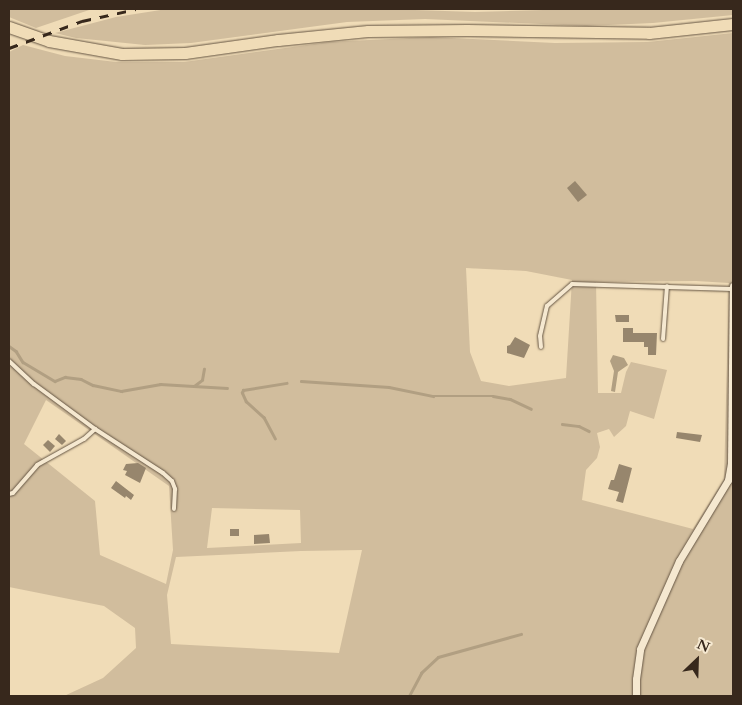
<!DOCTYPE html>
<html>
<head>
<meta charset="utf-8">
<style>
	body { margin:0 }
	#map { position:relative; width:742px; height:705px; overflow:hidden; background:#f0dcb7; font-family:Cardo,serif }
	div>[style] { position:absolute }
	[style*='--x'] { left:calc(var(--x)*1px); top:calc(var(--y)*1px); width:calc(var(--w)*1px); rotate:calc(var(--a)*1deg) }
	.green>* { inset:0; background:#d1bd9d }
	.water>* { inset:0; background:#b19f82 }
	.stream>* { height:2.5px; margin:-1.25px; padding:0 1.25px; transform-origin:1.25px; border-radius:1.25px; background:#b19f82 }
	.building>* { inset:0; background:#97866d }
	.roads { filter:drop-shadow(0 0 1px #655543) drop-shadow(0 0 1px #655543) }
	.lane>* { height:4px; margin:-2px; padding:0 2px; transform-origin:2px; border-radius:2px; background:#f5e8d0 }
	.street>* { height:7px; margin:-3.5px; padding:0 3.5px; transform-origin:3.5px; border-radius:3.5px; background:#f5e8d0 }
	.primary>* { height:11px; margin:-5.5px; padding:0 5.5px; transform-origin:5.5px; border-radius:5.5px; background:#f0dcb7 }
	.rail>* { height:2.5px; margin-top:-1.25px; transform-origin:0; background:repeating-linear-gradient(90deg,#37281c 0 9px,transparent 0 18px) }
	span { translate:-50% -50%; white-space:nowrap; text-align:center; line-height:1.15; -webkit-text-stroke:5px #f5e8d0; paint-order:stroke }
	.frame { position:absolute; inset:0; border:10px solid #37281c; pointer-events:none }
	.north { position:absolute; left:672px; top:635px; width:50px; height:50px; -webkit-text-stroke:4px #f5e8d0; paint-order:stroke; rotate:24deg; font-size:14px; font-weight:700; line-height:20px; text-align:center; color:#37281c }
	.north::after { content:''; display:block; margin:auto; width:18px; height:22px; background:#37281c; clip-path:polygon(50% 0,100% 100%,50% 72%,0 100%) }
</style>
</head>
<body>
<div id="map">
	<div class="green">
		<div style="clip-path:polygon(9px 9px,92px 9px,36px 28px,9px 17px)"></div>
		<div style="clip-path:polygon(167px 9px,385px 9px,475px 12px,579px 9px,733px 9px,733px 15px,653px 23px,586px 26px,425px 19px,347px 22px,191px 43px,145px 45px,76px 38px,55px 33px,116px 17px)"></div>
		<div style="clip-path:polygon(evenodd,733px 33px,733px 696px,64px 696px,103px 678px,136px 648px,135px 628px,104px 606px,9px 587px,9px 52px,23px 45px,65px 56px,116px 62px,184px 62px,329px 42px,430px 37px,555px 43px,648px 42px,733px 33px,466px 268px,526px 271px,572px 280px,566px 378px,509px 386px,481px 381px,470px 352px,466px 268px,733px 33px,696px 281px,729px 283px,724px 479px,693px 529px,582px 500px,586px 470px,597px 458px,600px 447px,597px 433px,609px 429px,614px 437px,626px 426px,630px 411px,654px 419px,667px 370px,631px 362px,626px 372px,621px 393px,598px 393px,596px 282px,696px 281px,733px 33px,46px 400px,169px 486px,173px 550px,166px 584px,100px 555px,95px 501px,24px 444px,46px 400px,733px 33px,212px 508px,300px 510px,301px 543px,207px 548px,212px 508px,733px 33px,362px 550px,339px 653px,171px 644px,167px 595px,176px 557px,301px 551px,362px 550px)"></div>
	</div>
	<div class="water">
		<div style="clip-path:polygon(613px 355px,624px 358px,628px 365px,618px 372px,615px 392px,611px 391px,614px 371px,610px 361px)"></div>
	</div>
	<div class="stream">
		<div style="--x:9;--y:346;--w:9;--a:36"></div>
		<div style="--x:16;--y:351;--w:13;--a:58"></div>
		<div style="--x:23;--y:362;--w:37;--a:31"></div>
		<div style="--x:55;--y:381;--w:11;--a:-22"></div>
		<div style="--x:65;--y:377;--w:16;--a:7"></div>
		<div style="--x:81;--y:379;--w:13;--a:27"></div>
		<div style="--x:93;--y:385;--w:29;--a:12"></div>
		<div style="--x:121;--y:391;--w:40;--a:-10"></div>
		<div style="--x:160;--y:384;--w:67;--a:3.4"></div>
		<div style="--x:301;--y:381;--w:88;--a:3.9"></div>
		<div style="--x:389;--y:387;--w:45;--a:11.6"></div>
		<div style="--x:433;--y:396;--w:60;--a:0"></div>
		<div style="--x:493;--y:396;--w:17;--a:10"></div>
		<div style="--x:510;--y:399;--w:23;--a:25"></div>
		<div style="--x:194;--y:386;--w:10;--a:-37"></div>
		<div style="--x:202;--y:380;--w:11;--a:-80"></div>
		<div style="--x:562;--y:424;--w:17;--a:7"></div>
		<div style="--x:579;--y:426;--w:11;--a:27"></div>
		<div style="--x:275;--y:439;--w:24;--a:-118"></div>
		<div style="--x:264;--y:418;--w:24;--a:-138"></div>
		<div style="--x:246;--y:402;--w:10;--a:-114"></div>
		<div style="--x:242;--y:393;--w:3;--a:-72"></div>
		<div style="--x:243;--y:390;--w:44;--a:-9.2"></div>
		<div style="--x:409;--y:696;--w:26;--a:-62"></div>
		<div style="--x:421;--y:673;--w:23;--a:-43"></div>
		<div style="--x:438;--y:657;--w:86;--a:-15.5"></div>
	</div>
	<div class="building">
		<div style="clip-path:polygon(575px 181px,587px 195px,578px 202px,567px 188px)"></div>
		<div style="clip-path:polygon(615px 315px,629px 315px,629px 322px,616px 322px)"></div>
		<div style="clip-path:polygon(623px 328px,633px 328px,633px 333px,657px 333px,656px 355px,648px 355px,648px 347px,644px 347px,644px 342px,623px 342px)"></div>
		<div style="clip-path:polygon(515px 337px,530px 345px,524px 358px,507px 353px,507px 346px,510px 345px)"></div>
		<div style="clip-path:polygon(677px 432px,702px 435px,700px 442px,676px 438px)"></div>
		<div style="clip-path:polygon(59px 434px,66px 441px,62px 445px,55px 439px)"></div>
		<div style="clip-path:polygon(48px 440px,55px 446px,50px 452px,43px 445px)"></div>
		<div style="clip-path:polygon(138px 463px,146px 468px,140px 483px,125px 475px,127px 471px,123px 470px,126px 464px)"></div>
		<div style="clip-path:polygon(619px 464px,632px 468px,623px 503px,616px 501px,619px 492px,608px 489px,611px 480px,614px 480px)"></div>
		<div style="clip-path:polygon(116px 481px,134px 495px,131px 500px,126px 496px,125px 498px,111px 488px)"></div>
		<div style="clip-path:polygon(230px 529px,239px 529px,239px 536px,230px 536px)"></div>
		<div style="clip-path:polygon(269px 534px,270px 543px,254px 544px,254px 535px)"></div>
	</div>
	<div class="roads">
		<div class="lane">
			<div style="--x:663;--y:339;--w:53;--a:-85.7"></div>
			<div style="--x:541;--y:347;--w:11;--a:-95"></div>
			<div style="--x:540;--y:336;--w:31;--a:-77"></div>
			<div style="--x:547;--y:306;--w:33;--a:-41"></div>
			<div style="--x:572;--y:284;--w:160;--a:1.8"></div>
			<div style="--x:9;--y:361;--w:34;--a:43"></div>
			<div style="--x:34;--y:384;--w:76;--a:36.4"></div>
			<div style="--x:95;--y:429;--w:81;--a:32.9"></div>
			<div style="--x:163;--y:473;--w:12;--a:42"></div>
			<div style="--x:172;--y:481;--w:9;--a:69"></div>
			<div style="--x:175;--y:489;--w:20;--a:93"></div>
			<div style="--x:9;--y:494;--w:4;--a:-14"></div>
			<div style="--x:13;--y:493;--w:37;--a:-49"></div>
			<div style="--x:37;--y:465;--w:54;--a:-29"></div>
			<div style="--x:84;--y:439;--w:15;--a:-42"></div>
		</div>
		<div class="street">
			<div style="--x:636;--y:696;--w:17;--a:-90"></div>
			<div style="--x:636;--y:679;--w:30;--a:-82"></div>
			<div style="--x:640;--y:649;--w:96;--a:-66.1"></div>
			<div style="--x:679;--y:561;--w:95;--a:-58.8"></div>
			<div style="--x:728;--y:480;--w:17;--a:-80"></div>
			<div style="--x:731;--y:463;--w:177;--a:-89.4"></div>
		</div>
		<div class="primary">
			<div style="--x:9;--y:27;--w:42;--a:19.3"></div>
			<div style="--x:49;--y:41;--w:74;--a:10.1"></div>
			<div style="--x:122;--y:54;--w:63;--a:-0.9"></div>
			<div style="--x:185;--y:53;--w:94;--a:-8"></div>
			<div style="--x:278;--y:40;--w:90;--a:-5.7"></div>
			<div style="--x:368;--y:31;--w:99;--a:-0.6"></div>
			<div style="--x:467;--y:30;--w:182;--a:0.9"></div>
			<div style="--x:649;--y:33;--w:84;--a:-6.1"></div>
		</div>
	</div>
	<div class="rail">
		<div style="--x:469;--y:9;--w:15;--a:0"></div>
		<div style="--x:9;--y:48;--w:78;--a:-20.3"></div>
		<div style="--x:82;--y:21;--w:55;--a:-12.5"></div>
	</div>
	<div class="frame"></div>
	<div class="north">N</div>
</div>
</body>
</html>
